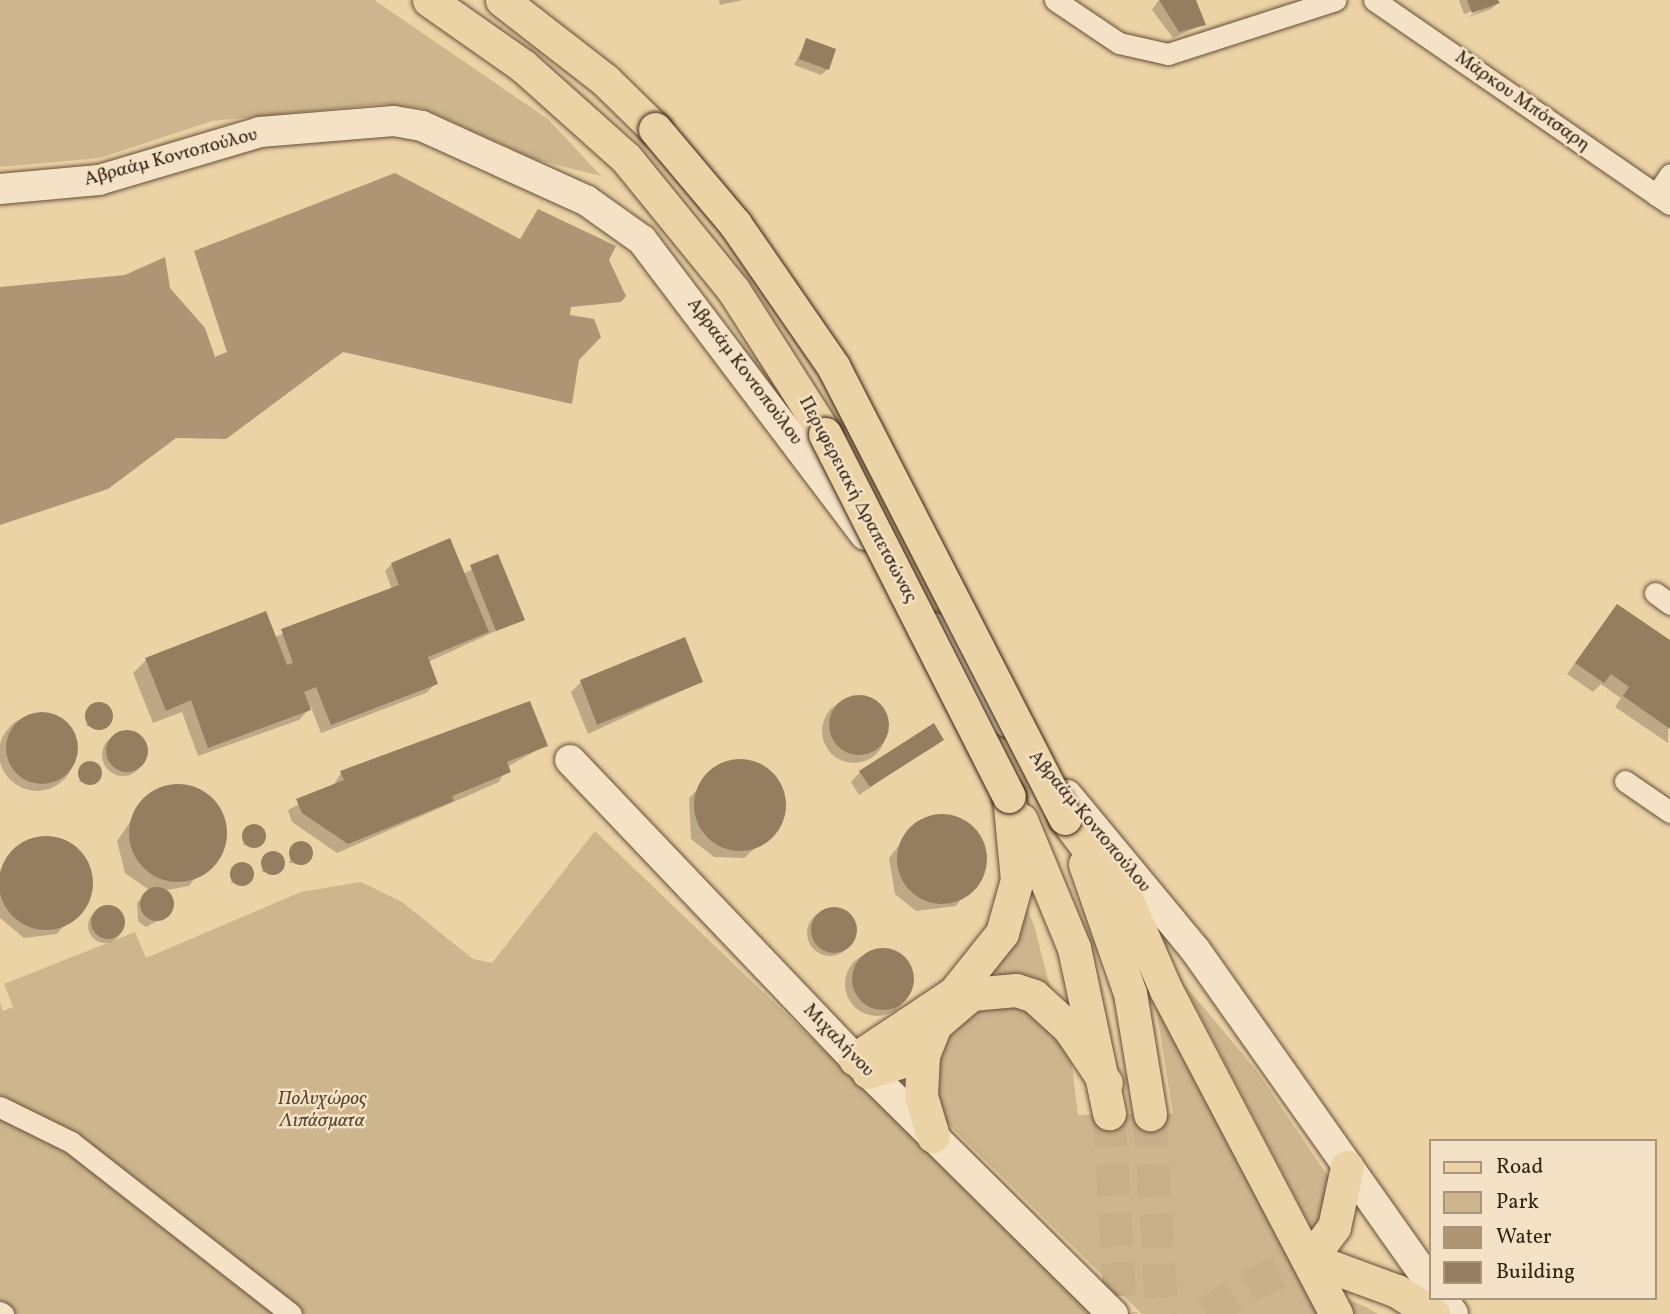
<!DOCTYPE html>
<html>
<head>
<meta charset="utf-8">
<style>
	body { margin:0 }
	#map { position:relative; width:1670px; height:1314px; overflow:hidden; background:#ecd3a6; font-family:Vollkorn,serif }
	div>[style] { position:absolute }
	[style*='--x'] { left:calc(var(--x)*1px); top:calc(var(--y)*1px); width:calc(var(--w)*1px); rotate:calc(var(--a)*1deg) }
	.green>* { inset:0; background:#cdb58d }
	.water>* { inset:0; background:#ae9674 }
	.shadow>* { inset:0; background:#0003 }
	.round { border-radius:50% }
	.building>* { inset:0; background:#957e5f }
	.primary-tunnel>* { height:33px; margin-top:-16.5px; transform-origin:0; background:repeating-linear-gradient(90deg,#c8af89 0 33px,transparent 0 50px) }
	.roads { filter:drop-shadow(0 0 2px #644e38) drop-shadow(0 0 2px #644e38) }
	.street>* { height:21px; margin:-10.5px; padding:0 10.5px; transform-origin:10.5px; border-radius:10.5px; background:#f3e2c5 }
	.secondary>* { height:30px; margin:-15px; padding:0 15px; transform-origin:15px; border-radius:15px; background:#f3e2c5 }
	.primary>* { height:33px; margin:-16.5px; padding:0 16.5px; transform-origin:16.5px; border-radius:16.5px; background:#ecd3a6 }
	.bridges { filter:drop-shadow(0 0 2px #362113) drop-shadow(0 0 2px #362113) }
	.primary-bridge>* { height:33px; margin:-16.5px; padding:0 16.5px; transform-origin:16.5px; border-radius:16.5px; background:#ecd3a6 }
	span { translate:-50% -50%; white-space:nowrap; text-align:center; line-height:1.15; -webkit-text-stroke:5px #f3e2c5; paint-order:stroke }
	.street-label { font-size:19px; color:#362113 }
	.park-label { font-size:19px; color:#5c4632; font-style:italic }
	.legend { position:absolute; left:1429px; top:1139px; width:228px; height:161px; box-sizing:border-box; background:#f3e2c5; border:2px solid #a7957e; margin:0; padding:9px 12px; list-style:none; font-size:21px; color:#362113 }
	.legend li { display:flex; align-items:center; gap:14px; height:35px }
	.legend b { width:35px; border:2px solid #a7957e }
</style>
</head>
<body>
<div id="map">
	<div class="green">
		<div style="clip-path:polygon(0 0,374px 0,548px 119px,601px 176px,537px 160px,422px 108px,381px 104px,212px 121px,100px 158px,0 167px)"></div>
		<div style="clip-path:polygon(595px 831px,1099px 1314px,0 1314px,0 1003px,3px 1011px,13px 1007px,4px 984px,135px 932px,146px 958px,301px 892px,361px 882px,402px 902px,473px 959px,492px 963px)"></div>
		<div style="clip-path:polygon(1021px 895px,1034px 925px,1054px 1003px,992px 971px)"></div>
		<div style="clip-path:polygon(1184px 984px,1256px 1070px,1332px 1182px,1332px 1200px,1313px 1231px)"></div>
		<div style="clip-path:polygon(1154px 995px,1323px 1314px,1142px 1314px,943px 1119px,932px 1086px,943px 1040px,970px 1013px,1024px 1004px,1070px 1050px,1078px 1115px,1173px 1114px)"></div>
		<div style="clip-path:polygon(1347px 1299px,1366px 1307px,1378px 1314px,1344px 1314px)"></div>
	</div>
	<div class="water">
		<div style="clip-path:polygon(395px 173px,520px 239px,538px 209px,616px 246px,609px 260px,626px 296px,621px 302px,571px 307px,570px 315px,594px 319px,601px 337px,579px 360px,572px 404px,343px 352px,226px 439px,176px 438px,108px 489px,0 525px,0 287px,125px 275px,165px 257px,170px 288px,205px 328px,215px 357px,227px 352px,194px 251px)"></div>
	</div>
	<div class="shadow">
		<div style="clip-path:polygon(719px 0,743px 0,720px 5px)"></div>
		<div style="clip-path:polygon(1159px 0,1194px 0,1204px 24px,1173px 38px,1152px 10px)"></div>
		<div style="clip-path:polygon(1459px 0,1496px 0,1498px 3px,1491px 9px,1466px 18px,1492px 4px,1464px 14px)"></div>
		<div style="clip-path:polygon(807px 40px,828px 69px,821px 75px,794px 65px)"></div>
		<div style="clip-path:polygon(497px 556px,522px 619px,428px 662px,436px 683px,426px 693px,321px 733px,311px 707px,299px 720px,198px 756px,182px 712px,153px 723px,133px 673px,146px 660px,275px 637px,392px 589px,385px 571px,392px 564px,463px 574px)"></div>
		<div style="clip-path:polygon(1617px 606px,1670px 642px,1668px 743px,1615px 707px,1621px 698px,1601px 684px,1593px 692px,1567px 674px)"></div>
		<div style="clip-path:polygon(581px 682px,701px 682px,588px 734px,571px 692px)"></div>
		<div class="round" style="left:822px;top:699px;width:64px;height:64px"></div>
		<div style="clip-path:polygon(92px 706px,107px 708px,104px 728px,86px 726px)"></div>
		<div class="round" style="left:-1px;top:715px;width:76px;height:76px"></div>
		<div class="round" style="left:102px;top:734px;width:42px;height:42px"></div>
		<div style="clip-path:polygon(942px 739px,859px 795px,851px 782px,860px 772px)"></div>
		<div style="clip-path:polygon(546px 745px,507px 767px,499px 782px,337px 853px,292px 822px,288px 810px,333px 786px,341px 773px)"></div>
		<div style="clip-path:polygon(85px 764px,98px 767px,94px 784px,79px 782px)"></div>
		<div style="clip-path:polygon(757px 764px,781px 788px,779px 826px,744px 858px,714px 857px,691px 839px,689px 798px,721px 765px)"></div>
		<div style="clip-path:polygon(187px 786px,216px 805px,225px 837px,189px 886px,162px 891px,168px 894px,167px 916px,146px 927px,138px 921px,137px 902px,152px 892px,125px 873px,117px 841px,148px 796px)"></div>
		<div style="clip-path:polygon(945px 816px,979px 837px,985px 866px,956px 906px,916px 911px,895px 894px,889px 858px,916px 824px)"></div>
		<div style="clip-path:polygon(249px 827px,262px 830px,258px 847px,243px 845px)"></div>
		<div style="clip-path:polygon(55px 837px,80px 851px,90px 869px,91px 893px,57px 934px,24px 938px,0 918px,0 871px,24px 842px)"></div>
		<div style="clip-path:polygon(295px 845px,308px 847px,304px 864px,289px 863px)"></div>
		<div style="clip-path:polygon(267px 854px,280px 856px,277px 873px,262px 872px)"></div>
		<div style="clip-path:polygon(236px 865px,250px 867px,246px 884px,231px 883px)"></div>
		<div class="round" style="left:88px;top:909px;width:34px;height:34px"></div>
		<div class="round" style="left:807px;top:910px;width:46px;height:46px"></div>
		<div class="round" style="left:845px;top:952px;width:64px;height:64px"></div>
	</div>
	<div class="building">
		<div style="clip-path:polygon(1159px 0,1196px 0,1206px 25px,1179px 32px)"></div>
		<div style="clip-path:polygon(1467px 0,1498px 0,1500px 3px,1472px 13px)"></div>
		<div style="clip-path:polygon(806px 38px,836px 49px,829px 70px,799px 59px)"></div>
		<div style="clip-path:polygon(450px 538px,489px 632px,428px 657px,438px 684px,331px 725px,316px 687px,304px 692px,311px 710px,208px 748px,191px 700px,166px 711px,145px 658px,266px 611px,287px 665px,293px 663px,281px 629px,399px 585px,391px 563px)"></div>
		<div style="clip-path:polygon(498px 554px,525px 620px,496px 631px,470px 565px)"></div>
		<div style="clip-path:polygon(1617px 604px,1670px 640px,1670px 729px,1623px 696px,1629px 687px,1611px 674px,1604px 683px,1575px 663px)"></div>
		<div style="clip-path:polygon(685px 637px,703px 682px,597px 725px,580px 680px)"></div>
		<div class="round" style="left:829px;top:695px;width:60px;height:60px"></div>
		<div style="clip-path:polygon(530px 701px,548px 746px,507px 762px,511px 772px,452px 796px,454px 801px,348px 844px,302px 813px,296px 799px,344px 780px,340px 771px)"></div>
		<div class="round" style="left:85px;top:702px;width:28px;height:28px"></div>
		<div class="round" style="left:6px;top:712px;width:72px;height:72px"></div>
		<div style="clip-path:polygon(934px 723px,944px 740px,870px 787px,859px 771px)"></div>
		<div class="round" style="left:106px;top:730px;width:42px;height:42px"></div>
		<div class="round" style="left:694px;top:759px;width:92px;height:92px"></div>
		<div class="round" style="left:78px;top:761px;width:24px;height:24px"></div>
		<div class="round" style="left:129px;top:784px;width:98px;height:98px"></div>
		<div class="round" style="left:897px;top:814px;width:90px;height:90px"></div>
		<div class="round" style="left:242px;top:824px;width:24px;height:24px"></div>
		<div class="round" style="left:-1px;top:836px;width:94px;height:94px"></div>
		<div class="round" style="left:289px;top:841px;width:24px;height:24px"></div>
		<div class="round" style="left:261px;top:851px;width:24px;height:24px"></div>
		<div class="round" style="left:230px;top:862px;width:24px;height:24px"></div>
		<div class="round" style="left:140px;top:887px;width:34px;height:34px"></div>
		<div class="round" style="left:91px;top:905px;width:34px;height:34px"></div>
		<div class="round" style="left:811px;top:907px;width:46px;height:46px"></div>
		<div class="round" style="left:852px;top:948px;width:62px;height:62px"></div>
	</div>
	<div class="primary-tunnel">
		<div style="--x:1109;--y:1113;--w:201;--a:86.6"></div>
		<div style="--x:1150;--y:1114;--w:200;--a:86.6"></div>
		<div style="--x:1206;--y:1314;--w:52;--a:-34"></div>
		<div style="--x:1249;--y:1285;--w:66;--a:-23.1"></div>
	</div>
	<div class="roads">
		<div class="street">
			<div style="--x:1055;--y:0;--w:77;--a:33.9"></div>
			<div style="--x:1119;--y:43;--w:50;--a:12.7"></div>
			<div style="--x:1168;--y:54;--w:176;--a:-17.9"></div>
			<div style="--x:1374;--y:0;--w:359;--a:34.6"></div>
			<div style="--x:1656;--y:195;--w:25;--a:-56"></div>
			<div style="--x:1655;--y:593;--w:19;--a:36"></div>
			<div style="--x:1625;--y:781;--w:55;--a:34.6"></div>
			<div style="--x:0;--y:1107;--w:79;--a:26.2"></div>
			<div style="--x:71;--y:1142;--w:279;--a:38"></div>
			<div style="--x:0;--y:1312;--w:4;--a:34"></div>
		</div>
		<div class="secondary">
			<div style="--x:0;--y:189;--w:99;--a:-5.2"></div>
			<div style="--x:99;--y:180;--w:168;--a:-16.6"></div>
			<div style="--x:260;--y:132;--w:134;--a:-4.7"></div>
			<div style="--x:394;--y:121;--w:28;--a:10"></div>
			<div style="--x:422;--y:126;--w:181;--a:24.4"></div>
			<div style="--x:587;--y:201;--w:67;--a:35.3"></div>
			<div style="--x:642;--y:240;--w:370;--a:52.9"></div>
			<div style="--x:934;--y:628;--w:118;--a:52.5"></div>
			<div style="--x:570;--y:760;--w:413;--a:46.4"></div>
			<div style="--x:855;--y:1059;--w:363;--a:44.7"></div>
			<div style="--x:1067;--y:795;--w:202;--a:50.4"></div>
			<div style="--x:1196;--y:951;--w:406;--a:54.8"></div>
			<div style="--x:1442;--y:1298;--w:19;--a:55"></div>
		</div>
		<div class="primary">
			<div style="--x:429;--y:0;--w:115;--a:35.1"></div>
			<div style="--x:523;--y:66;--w:138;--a:41.8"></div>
			<div style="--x:626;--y:158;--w:171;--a:50.9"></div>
			<div style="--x:734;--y:291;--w:169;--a:57.5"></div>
			<div style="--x:502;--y:0;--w:130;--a:37.8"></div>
			<div style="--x:605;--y:80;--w:70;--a:44.4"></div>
			<div style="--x:1065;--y:818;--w:101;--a:52.7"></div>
			<div style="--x:1126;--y:898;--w:100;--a:66.5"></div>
			<div style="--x:1166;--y:990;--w:366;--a:62.3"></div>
			<div style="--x:1021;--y:820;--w:139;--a:67.5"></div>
			<div style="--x:1074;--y:948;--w:169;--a:78"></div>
			<div style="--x:1085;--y:864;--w:137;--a:70.8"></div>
			<div style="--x:1130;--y:993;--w:123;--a:80.6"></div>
			<div style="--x:855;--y:1059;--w:119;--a:-33.7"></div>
			<div style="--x:954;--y:993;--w:77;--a:-51.3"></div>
			<div style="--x:1002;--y:933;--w:55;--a:-74.2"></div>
			<div style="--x:1017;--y:880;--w:84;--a:-95.4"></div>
			<div style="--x:868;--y:1072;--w:58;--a:-17.2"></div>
			<div style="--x:933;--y:1136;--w:42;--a:-106.7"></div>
			<div style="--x:921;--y:1096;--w:41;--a:-87.2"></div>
			<div style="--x:923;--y:1055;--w:32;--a:-68"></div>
			<div style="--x:935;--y:1025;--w:48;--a:-40.7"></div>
			<div style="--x:971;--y:994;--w:45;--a:-5.1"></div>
			<div style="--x:1016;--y:990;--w:19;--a:18"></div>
			<div style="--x:1034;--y:996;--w:47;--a:42.4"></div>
			<div style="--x:1069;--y:1028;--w:66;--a:56.1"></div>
			<div style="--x:1347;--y:1167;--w:61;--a:102.2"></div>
			<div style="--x:1334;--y:1227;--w:40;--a:127"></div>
			<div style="--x:1310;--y:1259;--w:93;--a:20.2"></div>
			<div style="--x:1397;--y:1291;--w:43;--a:32.6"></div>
		</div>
	</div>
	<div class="bridges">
		<div class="primary-bridge">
			<div style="--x:655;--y:129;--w:124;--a:49.9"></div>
			<div style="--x:735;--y:224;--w:173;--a:55.4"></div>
			<div style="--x:833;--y:366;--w:508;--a:62.83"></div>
			<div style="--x:825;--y:434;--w:406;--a:63.1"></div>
		</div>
	</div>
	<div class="street-label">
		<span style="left:1522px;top:102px;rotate:35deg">Μάρκου Μπότσαρη</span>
		<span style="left:171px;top:158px;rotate:-15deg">Αβραάμ Κοντοπούλου</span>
		<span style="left:744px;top:372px;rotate:53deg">Αβραάμ Κοντοπούλου</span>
		<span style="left:857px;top:500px;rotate:62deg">Περιφερειακή Δραπετσώνας</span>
		<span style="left:1089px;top:822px;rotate:50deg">Αβραάμ Κοντοπούλου</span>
		<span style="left:838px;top:1041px;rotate:46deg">Μιχαλήνου</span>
	</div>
	<div class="park-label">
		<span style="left:322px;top:1111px">Πολυχώρος<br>Λιπάσματα</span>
	</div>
	<ul class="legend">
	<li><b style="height:9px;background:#ecd3a6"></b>Road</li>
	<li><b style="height:19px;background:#cdb58d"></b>Park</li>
	<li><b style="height:19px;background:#ae9674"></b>Water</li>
	<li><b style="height:19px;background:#957e5f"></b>Building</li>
	</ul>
</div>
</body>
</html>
